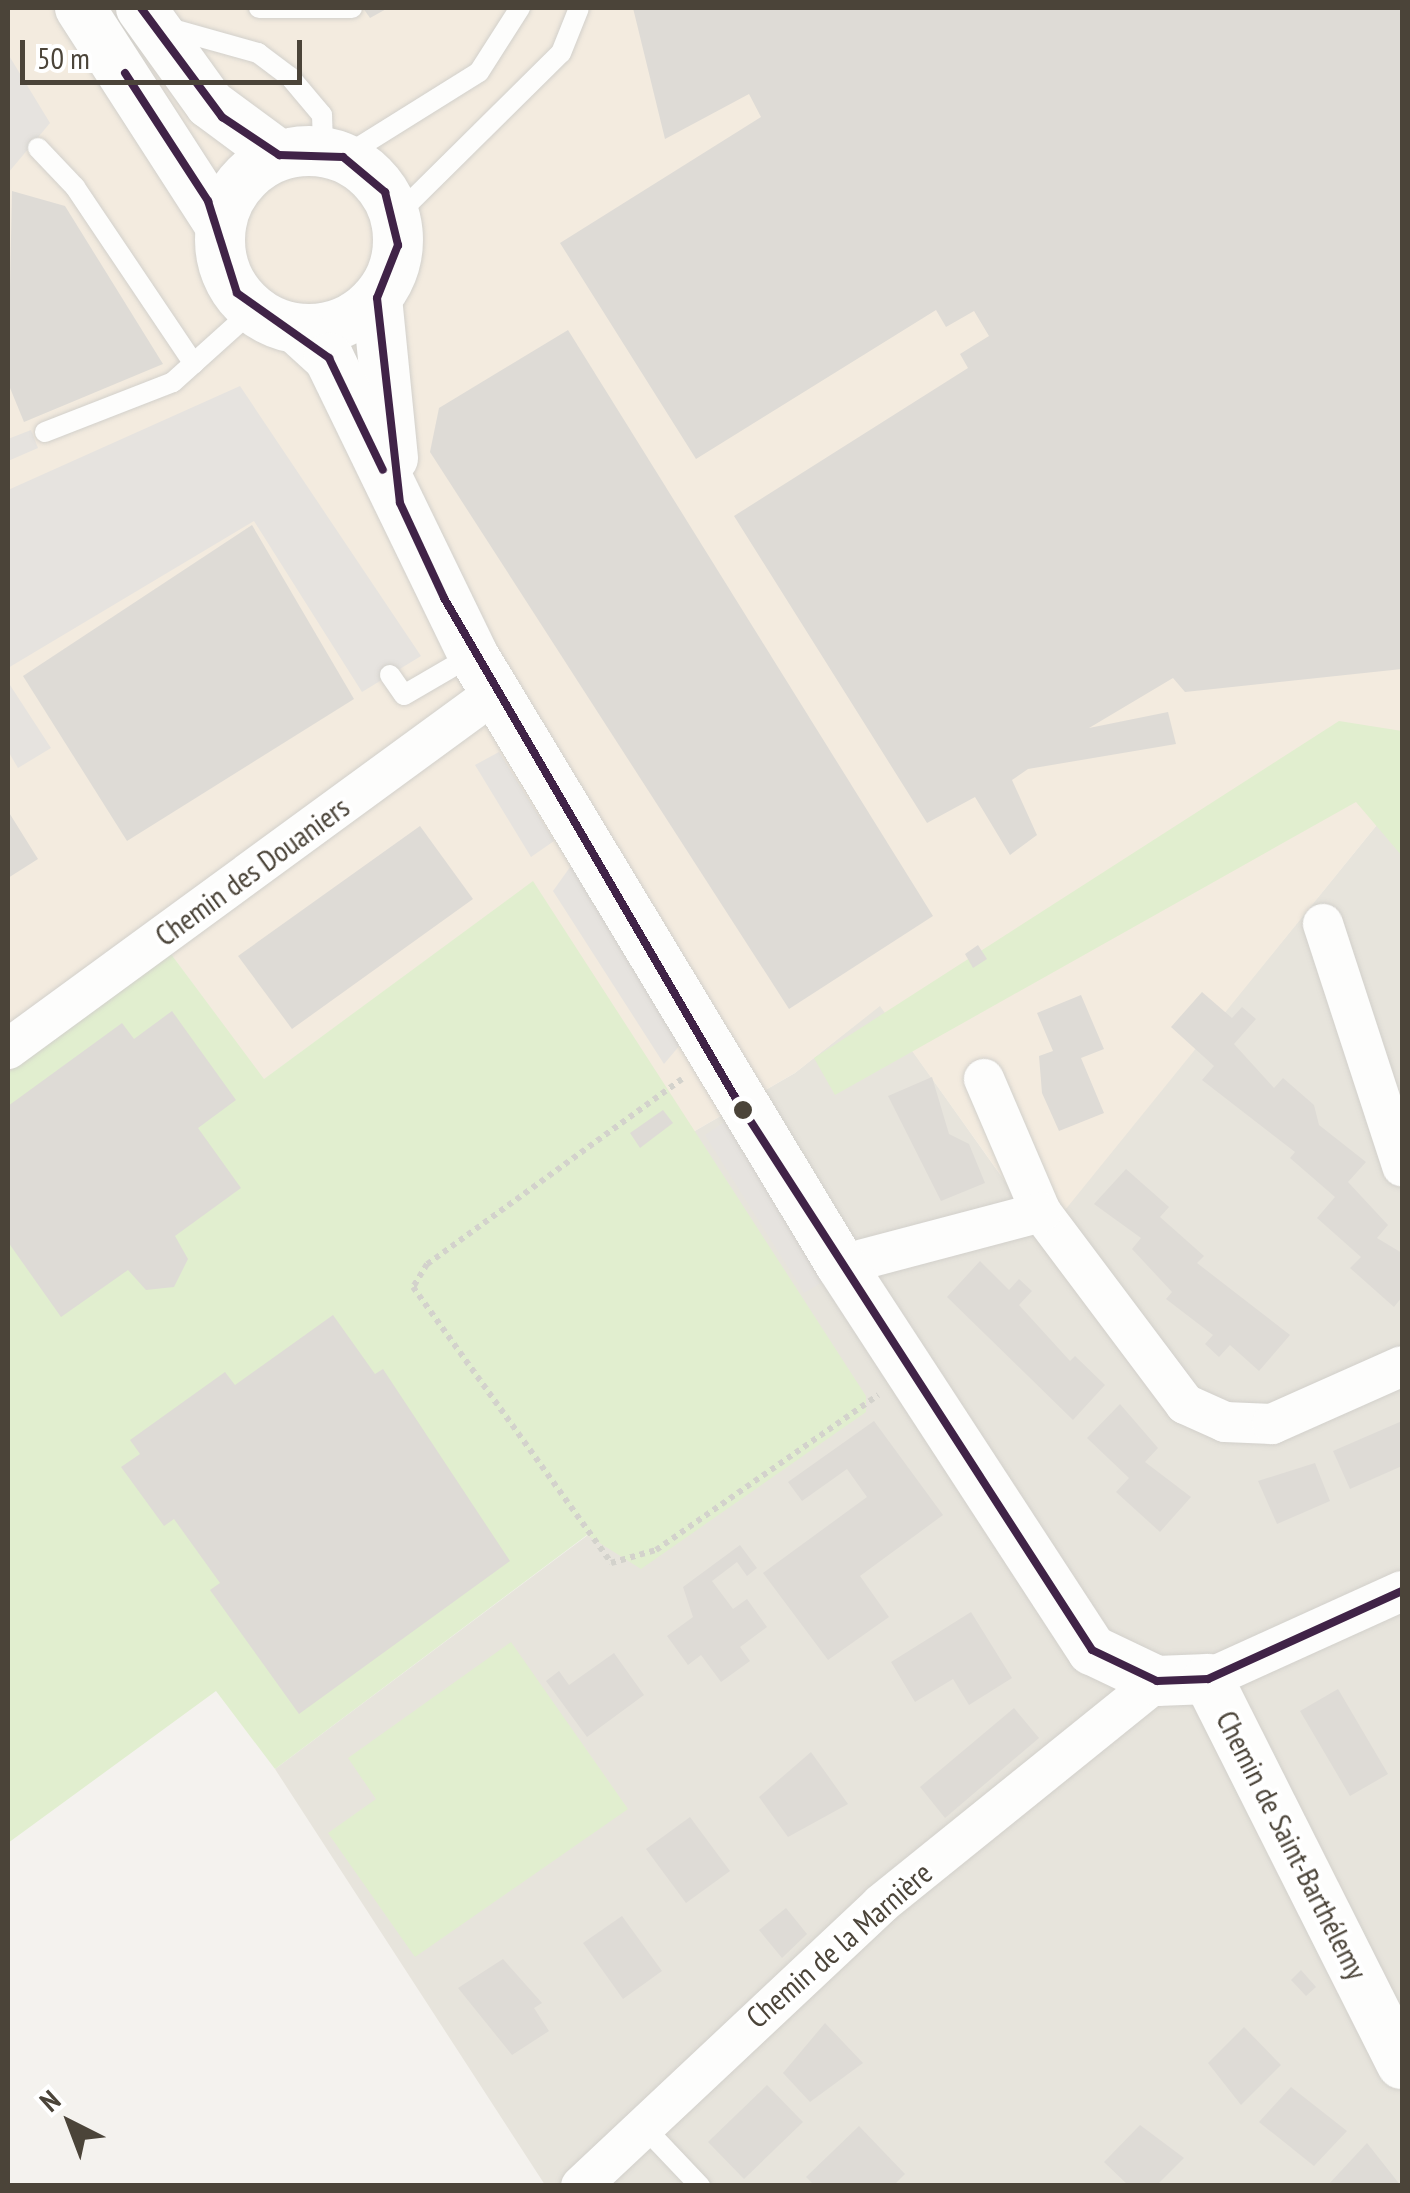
<!DOCTYPE html>
<html>
<head>
<meta charset="utf-8">
<style>
	body { margin:0 }
	#map { position:relative; width:1410px; height:2193px; overflow:hidden; background:#f4f2ee; font-family:"PT Sans Narrow",sans-serif }
	div>[style] { position:absolute }
	[style*='--x'] { left:calc(var(--x)*1px); top:calc(var(--y)*1px); width:calc(var(--w)*1px); rotate:calc(var(--a)*1deg) }
	.residential>* { inset:0; background:#e7e4dc }
	.commercial>* { inset:0; background:#f3ebdf }
	.green>* { inset:0; background:#e1eecf }
	.parking>* { inset:0; background:#e6e3df }
	.building>* { inset:0; background:#dedbd6 }
	.path>* { height:6px; margin-top:-3px; transform-origin:0; background:repeating-linear-gradient(90deg,#d3d2cc 0 5px,transparent 0 10px) }
	.roads { filter:drop-shadow(0 0 2px #d2d0cb) drop-shadow(0 0 2px #d2d0cb) }
	.service>* { height:20px; margin:-10px; padding:0 10px; transform-origin:10px; border-radius:10px; background:#fdfdfc }
	.minor>* { height:40px; margin:-20px; padding:0 20px; transform-origin:20px; border-radius:20px; background:#fdfdfc }
	.tertiary>* { height:50px; margin:-25px; padding:0 25px; transform-origin:25px; border-radius:25px; background:#fdfdfc }
	.tertiary>.ring { margin:-25px; padding:0; box-sizing:content-box; background:none; border:50px solid #fdfdfc; border-radius:50% }
	.bus-1>* { height:8px; margin:-4px; padding:0 4px; transform-origin:4px; border-radius:4px; background:#402347 }
	.dots>* { width:28px; height:28px; translate:-50% -50%; box-sizing:border-box; border:5px solid #fff; border-radius:50% }
	span { translate:-50% -50%; white-space:nowrap; text-align:center; line-height:1.15; -webkit-text-stroke:8px #fff; paint-order:stroke }
	.street-label { font-size:30px; color:#4b4439 }
	.frame { position:absolute; inset:0; border:10px solid #4b4439; pointer-events:none }
	.north { position:absolute; left:20px; top:2073px; width:100px; height:100px; -webkit-text-stroke:8px #fff; paint-order:stroke; rotate:318deg; font-size:28px; font-weight:700; line-height:40px; text-align:center; color:#4b4439 }
	.north::after { content:''; display:block; margin:auto; width:35px; height:45px; background:#4b4439; clip-path:polygon(50% 0,100% 100%,50% 72%,0 100%) }
	.scale { position:absolute; left:20px; top:40px; width:282px; height:45px; box-sizing:border-box; border:5px solid #4b4439; border-top:0; padding-left:12px; font-size:30px; line-height:35px; white-space:nowrap; color:#4b4439; -webkit-text-stroke:8px #fff; paint-order:stroke }
</style>
</head>
<body>
<div id="map">
	<div class="residential">
		<div style="clip-path:polygon(1402px 794px,1402px 2185px,545px 2185px,275px 1769px,588px 1535px,865px 1412px,693px 1132px,795px 1073px,880px 1005px,1043px 1235px)"></div>
	</div>
	<div class="commercial">
		<div style="clip-path:polygon(8px 8px,1402px 8px,1402px 794px,1044px 1236px,880px 1006px,795px 1073px,693px 1132px,533px 882px,263px 1080px,171px 954px,8px 1072px)"></div>
	</div>
	<div class="green">
		<div style="clip-path:polygon(1339px 721px,1402px 731px,1402px 856px,1356px 802px,835px 1095px,814px 1058px)"></div>
		<div style="clip-path:polygon(533px 881px,866px 1396px,866px 1412px,641px 1569px,587px 1535px,275px 1769px,216px 1691px,8px 1843px,8px 1072px,171px 954px,264px 1079px)"></div>
		<div style="clip-path:polygon(511px 1642px,628px 1809px,415px 1957px,328px 1833px,376px 1799px,348px 1758px)"></div>
	</div>
	<div class="parking">
		<div style="clip-path:polygon(8px 54px,50px 123px,8px 173px)"></div>
		<div style="clip-path:polygon(240px 386px,421px 656px,362px 692px,254px 521px,8px 668px,8px 490px)"></div>
		<div style="clip-path:polygon(31px 430px,38px 448px,8px 461px,8px 439px)"></div>
		<div style="clip-path:polygon(8px 682px,51px 748px,18px 768px,8px 751px)"></div>
		<div style="clip-path:polygon(499px 752px,554px 841px,531px 857px,475px 765px)"></div>
		<div style="clip-path:polygon(573px 863px,680px 1045px,664px 1064px,553px 891px)"></div>
		<div style="clip-path:polygon(727px 1120px,828px 1279px,804px 1293px,705px 1135px)"></div>
	</div>
	<div class="building">
		<div style="clip-path:polygon(363px 8px,388px 8px,370px 18px)"></div>
		<div style="clip-path:polygon(633px 8px,1402px 8px,1402px 669px,1185px 692px,1173px 678px,1089px 728px,1168px 712px,1176px 744px,1028px 769px,1012px 780px,1037px 835px,1010px 855px,975px 797px,927px 823px,734px 516px,968px 368px,960px 354px,989px 336px,974px 311px,946px 327px,936px 310px,696px 459px,560px 243px,761px 117px,749px 94px,665px 139px)"></div>
		<div style="clip-path:polygon(12px 191px,65px 206px,163px 364px,24px 422px,8px 383px)"></div>
		<div style="clip-path:polygon(568px 330px,933px 916px,789px 1009px,430px 452px,439px 408px)"></div>
		<div style="clip-path:polygon(252px 525px,354px 699px,127px 841px,23px 676px)"></div>
		<div style="clip-path:polygon(8px 811px,38px 859px,8px 878px)"></div>
		<div style="clip-path:polygon(420px 826px,473px 899px,292px 1029px,238px 956px)"></div>
		<div style="clip-path:polygon(978px 945px,987px 959px,973px 968px,965px 954px)"></div>
		<div style="clip-path:polygon(1202px 992px,1232px 1018px,1242px 1007px,1256px 1019px,1234px 1044px,1274px 1088px,1283px 1078px,1314px 1105px,1319px 1125px,1366px 1162px,1348px 1182px,1388px 1225px,1377px 1238px,1402px 1253px,1402px 1297px,1394px 1307px,1350px 1268px,1361px 1257px,1317px 1218px,1335px 1197px,1290px 1158px,1295px 1152px,1202px 1080px,1214px 1066px,1171px 1027px)"></div>
		<div style="clip-path:polygon(1081px 995px,1104px 1049px,1081px 1058px,1104px 1113px,1059px 1131px,1042px 1093px,1039px 1056px,1053px 1051px,1037px 1013px)"></div>
		<div style="clip-path:polygon(172px 1011px,236px 1100px,198px 1128px,241px 1188px,175px 1236px,188px 1259px,174px 1287px,146px 1290px,128px 1270px,61px 1317px,8px 1242px,8px 1106px,122px 1023px,134px 1039px)"></div>
		<div style="clip-path:polygon(932px 1077px,949px 1134px,969px 1144px,985px 1183px,941px 1201px,888px 1096px)"></div>
		<div style="clip-path:polygon(663px 1110px,673px 1123px,640px 1148px,630px 1133px)"></div>
		<div style="clip-path:polygon(1126px 1169px,1169px 1207px,1160px 1217px,1204px 1256px,1197px 1263px,1290px 1335px,1259px 1371px,1230px 1345px,1219px 1357px,1205px 1344px,1213px 1335px,1166px 1299px,1172px 1292px,1132px 1249px,1141px 1238px,1094px 1204px)"></div>
		<div style="clip-path:polygon(980px 1261px,1009px 1290px,1019px 1279px,1032px 1291px,1019px 1305px,1070px 1361px,1075px 1356px,1105px 1385px,1073px 1420px,947px 1297px)"></div>
		<div style="clip-path:polygon(333px 1315px,375px 1374px,383px 1369px,510px 1561px,299px 1714px,210px 1590px,220px 1583px,174px 1519px,164px 1526px,121px 1467px,140px 1454px,130px 1440px,225px 1372px,235px 1385px)"></div>
		<div style="clip-path:polygon(1120px 1404px,1158px 1448px,1145px 1462px,1191px 1497px,1160px 1532px,1116px 1492px,1129px 1478px,1087px 1438px)"></div>
		<div style="clip-path:polygon(874px 1421px,943px 1515px,860px 1576px,889px 1617px,828px 1660px,763px 1573px,867px 1497px,847px 1469px,802px 1501px,788px 1482px)"></div>
		<div style="clip-path:polygon(1402px 1421px,1402px 1466px,1350px 1489px,1333px 1451px)"></div>
		<div style="clip-path:polygon(1315px 1463px,1330px 1501px,1277px 1524px,1258px 1481px)"></div>
		<div style="clip-path:polygon(740px 1545px,757px 1568px,747px 1576px,737px 1562px,712px 1581px,733px 1609px,747px 1599px,767px 1627px,740px 1647px,750px 1661px,721px 1682px,701px 1655px,688px 1665px,667px 1636px,693px 1617px,683px 1587px)"></div>
		<div style="clip-path:polygon(971px 1612px,1012px 1678px,969px 1705px,953px 1679px,915px 1702px,891px 1662px)"></div>
		<div style="clip-path:polygon(614px 1653px,644px 1695px,587px 1737px,546px 1681px,559px 1671px,569px 1685px)"></div>
		<div style="clip-path:polygon(1338px 1689px,1388px 1774px,1350px 1796px,1300px 1711px)"></div>
		<div style="clip-path:polygon(1014px 1708px,1039px 1738px,945px 1818px,920px 1787px)"></div>
		<div style="clip-path:polygon(811px 1752px,848px 1804px,788px 1837px,759px 1797px)"></div>
		<div style="clip-path:polygon(690px 1817px,730px 1871px,686px 1903px,646px 1849px)"></div>
		<div style="clip-path:polygon(786px 1908px,807px 1934px,782px 1958px,759px 1930px)"></div>
		<div style="clip-path:polygon(622px 1916px,662px 1971px,623px 1999px,583px 1943px)"></div>
		<div style="clip-path:polygon(503px 1959px,542px 2003px,534px 2008px,549px 2031px,512px 2055px,458px 1988px)"></div>
		<div style="clip-path:polygon(1301px 1970px,1316px 1987px,1306px 1996px,1291px 1980px)"></div>
		<div style="clip-path:polygon(825px 2023px,863px 2063px,810px 2102px,783px 2073px)"></div>
		<div style="clip-path:polygon(1244px 2027px,1281px 2065px,1241px 2105px,1208px 2063px)"></div>
		<div style="clip-path:polygon(767px 2085px,803px 2122px,744px 2179px,708px 2142px)"></div>
		<div style="clip-path:polygon(1291px 2087px,1347px 2131px,1314px 2166px,1259px 2122px)"></div>
		<div style="clip-path:polygon(1140px 2125px,1184px 2158px,1156px 2186px,1129px 2186px,1104px 2162px)"></div>
		<div style="clip-path:polygon(859px 2126px,905px 2174px,893px 2186px,815px 2186px,806px 2177px)"></div>
		<div style="clip-path:polygon(1367px 2143px,1401px 2186px,1327px 2186px)"></div>
	</div>
	<div class="path">
		<div style="--x:682;--y:1079;--w:315;--a:144"></div>
		<div style="--x:427;--y:1264;--w:27;--a:121"></div>
		<div style="--x:413;--y:1287;--w:340;--a:54.3"></div>
		<div style="--x:611;--y:1563;--w:47;--a:-16.1"></div>
		<div style="--x:656;--y:1550;--w:271;--a:-34.9"></div>
	</div>
	<div class="roads">
		<div class="service">
			<div style="--x:259;--y:8;--w:93;--a:0"></div>
			<div style="--x:165;--y:27;--w:97;--a:15.6"></div>
			<div style="--x:258;--y:53;--w:40;--a:37"></div>
			<div style="--x:290;--y:77;--w:50;--a:49.9"></div>
			<div style="--x:322;--y:115;--w:37;--a:88"></div>
			<div style="--x:38;--y:148;--w:54;--a:46.5"></div>
			<div style="--x:75;--y:187;--w:213;--a:56.1"></div>
			<div style="--x:343;--y:157;--w:160;--a:-32"></div>
			<div style="--x:479;--y:72;--w:76;--a:-57.4"></div>
			<div style="--x:395;--y:217;--w:233;--a:-44.7"></div>
			<div style="--x:561;--y:53;--w:48;--a:-68.2"></div>
			<div style="--x:45;--y:432;--w:137;--a:-21.3"></div>
			<div style="--x:173;--y:382;--w:108;--a:-42"></div>
			<div style="--x:390;--y:675;--w:24;--a:55"></div>
			<div style="--x:404;--y:695;--w:78;--a:-30.2"></div>
			<div style="--x:643;--y:2126;--w:83;--a:46.5"></div>
		</div>
		<div class="minor">
			<div style="--x:1323;--y:924;--w:255;--a:71.9"></div>
			<div style="--x:8;--y:1049;--w:605;--a:-36.19"></div>
			<div style="--x:984;--y:1079;--w:145;--a:66.8"></div>
			<div style="--x:1041;--y:1212;--w:240;--a:53.1"></div>
			<div style="--x:1185;--y:1404;--w:44;--a:24.2"></div>
			<div style="--x:1225;--y:1422;--w:47;--a:2.4"></div>
			<div style="--x:1272;--y:1424;--w:142;--a:-24"></div>
			<div style="--x:841;--y:1265;--w:207;--a:-14.8"></div>
			<div style="--x:1208;--y:1679;--w:213;--a:-24.4"></div>
			<div style="--x:581;--y:2186;--w:412;--a:-43.2"></div>
			<div style="--x:881;--y:1904;--w:355;--a:-38.9"></div>
		</div>
		<div class="tertiary">
			<div style="--x:80;--y:8;--w:258;--a:57.2"></div>
			<div style="--x:141;--y:8;--w:118;--a:54.3"></div>
			<div style="--x:210;--y:104;--w:86;--a:36.5"></div>
			<div class="ring" style="left:220px;top:151px;width:128px;height:128px"></div>
			<div style="--x:377;--y:298;--w:161;--a:84.3"></div>
			<div style="--x:297;--y:329;--w:43;--a:42.2"></div>
			<div style="--x:329;--y:358;--w:330;--a:64.1"></div>
			<div style="--x:473;--y:655;--w:712;--a:58.9"></div>
			<div style="--x:841;--y:1265;--w:460;--a:56.9"></div>
			<div style="--x:1092;--y:1650;--w:72;--a:25.5"></div>
			<div style="--x:1157;--y:1681;--w:51;--a:-2.2"></div>
			<div style="--x:1208;--y:1679;--w:431;--a:63.3"></div>
		</div>
	</div>
	<div class="bus-1">
		<div style="--x:141;--y:8;--w:136;--a:53.4"></div>
		<div style="--x:222;--y:117;--w:69;--a:33.7"></div>
		<div style="--x:279;--y:155;--w:64;--a:1.8"></div>
		<div style="--x:343;--y:157;--w:55;--a:39.8"></div>
		<div style="--x:385;--y:192;--w:55;--a:76.2"></div>
		<div style="--x:398;--y:245;--w:57;--a:111.6"></div>
		<div style="--x:377;--y:298;--w:206;--a:83.6"></div>
		<div style="--x:400;--y:503;--w:105;--a:65.1"></div>
		<div style="--x:444;--y:598;--w:578;--a:59.75"></div>
		<div style="--x:735;--y:1097;--w:658;--a:57.15"></div>
		<div style="--x:1092;--y:1650;--w:72;--a:25.5"></div>
		<div style="--x:1157;--y:1681;--w:51;--a:-2.2"></div>
		<div style="--x:1208;--y:1679;--w:213;--a:-24.4"></div>
		<div style="--x:125;--y:73;--w:153;--a:57"></div>
		<div style="--x:208;--y:201;--w:96;--a:72.5"></div>
		<div style="--x:237;--y:293;--w:113;--a:35.2"></div>
		<div style="--x:329;--y:358;--w:124;--a:64.3"></div>
	</div>
	<div class="dots">
		<div style="left:743px;top:1110px;background:#4b4439"></div>
	</div>
	<div class="street-label">
		<span style="left:252px;top:871px;rotate:-36deg">Chemin des Douaniers</span>
		<span style="left:1292px;top:1845px;rotate:63deg">Chemin de Saint-Barthélemy</span>
		<span style="left:839px;top:1945px;rotate:-41deg">Chemin de la Marnière</span>
	</div>
	<div class="frame"></div>
	<div class="north">N</div>
	<div class="scale">50 m</div>
</div>
</body>
</html>
